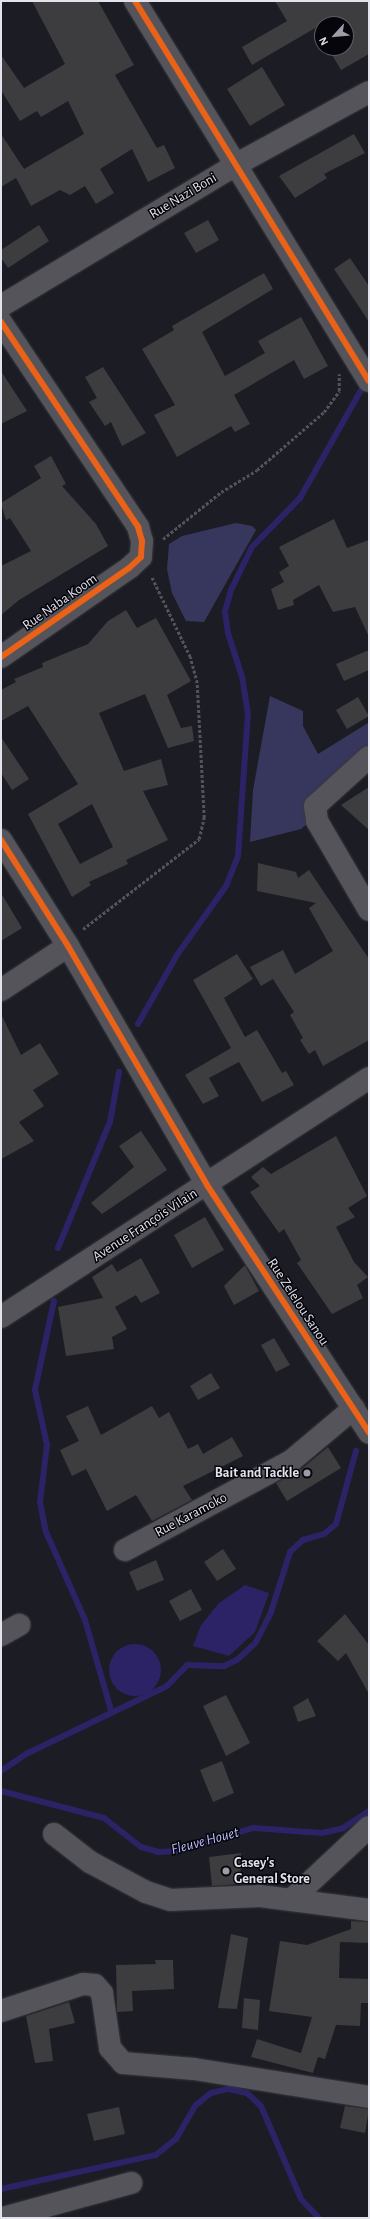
<!DOCTYPE html>
<html>
<head>
<meta charset="utf-8">
<style>
	body { margin:0 }
	#map { position:relative; width:370px; height:2219px; overflow:hidden; background:#1c1c24; font-family:"Alegreya Sans",sans-serif }
	div>[style] { position:absolute }
	[style*='--x'] { left:calc(var(--x)*1px); top:calc(var(--y)*1px); width:calc(var(--w)*1px); rotate:calc(var(--a)*1deg) }
	.green>* { inset:0; background:#37375d }
	.water>* { inset:0; background:#2b2366 }
	.round { border-radius:50% }
	.stream>* { height:6px; margin:-3px; padding:0 3px; transform-origin:3px; border-radius:3px; background:#2b2366 }
	.building>* { inset:0; background:#3d3c3e }
	.path>* { height:2.5px; margin-top:-1.25px; transform-origin:0; background:repeating-linear-gradient(90deg,#53545a 0 3px,transparent 0 5px) }
	.roads { filter:drop-shadow(0 0 1px #37383e) drop-shadow(0 0 1px #37383e) }
	.minor>* { height:22px; margin:-11px; padding:0 11px; transform-origin:11px; border-radius:11px; background:#54545a }
	.cycleway>* { height:6px; margin:-3px; padding:0 3px; transform-origin:3px; border-radius:3px; background:#ea6118 }
	.dots>* { width:11px; height:11px; translate:-50% -50%; box-sizing:border-box; border:2px solid #05050b; border-radius:50% }
	span { translate:-50% -50%; white-space:nowrap; text-align:center; line-height:1.15; -webkit-text-stroke:3px #05050b; paint-order:stroke }
	.street-label { font-size:14px; color:#e2e3ed }
	.poi-label { font-size:14px; color:#e2e3ed; font-weight:700 }
	.right { translate:-100% -50%; text-align:right }
	.left { translate:0 -50%; text-align:left }
	.water-label { font-size:15px; color:#bcbfff; font-style:italic }
	.frame { position:absolute; inset:0; border:2px solid #e2e3ed; pointer-events:none }
	.north { position:absolute; left:314px; top:16px; width:40px; height:40px; box-sizing:border-box; background:#05050b; border:1px solid #5d5e65; border-radius:50%; rotate:243deg; font-size:11px; font-weight:700; line-height:16px; text-align:center; color:#e2e3ed }
	.north::after { content:''; display:block; margin:auto; width:14px; height:18px; background:#9d9da7; clip-path:polygon(50% 0,100% 100%,50% 72%,0 100%) }
</style>
</head>
<body>
<div id="map">
	<div class="green">
		<div style="clip-path:polygon(236px 523px,252px 526px,256px 530px,204px 622px,186px 621px,172px 593px,167px 569px,169px 544px,182px 536px)"></div>
		<div style="clip-path:polygon(270px 696px,303px 711px,303px 726px,318px 754px,368px 723px,369px 771px,301px 829px,250px 842px,253px 790px)"></div>
	</div>
	<div class="water">
		<div style="clip-path:polygon(245px 1585px,269px 1593px,255px 1632px,229px 1656px,193px 1646px,201px 1625px,219px 1603px)"></div>
		<div class="round" style="left:109px;top:1644px;width:52px;height:52px"></div>
	</div>
	<div class="stream">
		<div style="--x:138;--y:1024;--w:79;--a:-60.5"></div>
		<div style="--x:177;--y:955;--w:85;--a:-54.6"></div>
		<div style="--x:226;--y:886;--w:32;--a:-68"></div>
		<div style="--x:238;--y:856;--w:142;--a:-86"></div>
		<div style="--x:248;--y:714;--w:37;--a:-99"></div>
		<div style="--x:242;--y:677;--w:46;--a:-107.7"></div>
		<div style="--x:228;--y:633;--w:22;--a:-98"></div>
		<div style="--x:225;--y:611;--w:22;--a:-74"></div>
		<div style="--x:231;--y:590;--w:48;--a:-64"></div>
		<div style="--x:252;--y:547;--w:69;--a:-45.6"></div>
		<div style="--x:300;--y:498;--w:132;--a:-60.5"></div>
		<div style="--x:58;--y:1248;--w:136;--a:-67.6"></div>
		<div style="--x:110;--y:1122;--w:51;--a:-79.8"></div>
		<div style="--x:54;--y:1301;--w:91;--a:102.1"></div>
		<div style="--x:35;--y:1390;--w:56;--a:77.7"></div>
		<div style="--x:47;--y:1445;--w:57;--a:97"></div>
		<div style="--x:40;--y:1502;--w:31;--a:79"></div>
		<div style="--x:46;--y:1532;--w:96;--a:66.1"></div>
		<div style="--x:85;--y:1620;--w:94;--a:73.9"></div>
		<div style="--x:1;--y:1771;--w:32;--a:-34"></div>
		<div style="--x:28;--y:1753;--w:154;--a:-25.7"></div>
		<div style="--x:167;--y:1686;--w:29;--a:-46"></div>
		<div style="--x:187;--y:1665;--w:37;--a:2"></div>
		<div style="--x:224;--y:1666;--w:14;--a:-25"></div>
		<div style="--x:237;--y:1660;--w:26;--a:-43"></div>
		<div style="--x:256;--y:1642;--w:34;--a:-63"></div>
		<div style="--x:271;--y:1612;--w:63;--a:-72.4"></div>
		<div style="--x:290;--y:1552;--w:18;--a:-43"></div>
		<div style="--x:303;--y:1540;--w:22;--a:-16"></div>
		<div style="--x:324;--y:1534;--w:16;--a:-40"></div>
		<div style="--x:336;--y:1524;--w:76;--a:-74.7"></div>
		<div style="--x:1;--y:1791;--w:106;--a:14.7"></div>
		<div style="--x:104;--y:1818;--w:47;--a:38.1"></div>
		<div style="--x:141;--y:1847;--w:18;--a:16"></div>
		<div style="--x:158;--y:1852;--w:19;--a:-3"></div>
		<div style="--x:177;--y:1851;--w:79;--a:-16.8"></div>
		<div style="--x:253;--y:1828;--w:69;--a:4.1"></div>
		<div style="--x:322;--y:1833;--w:22;--a:-13"></div>
		<div style="--x:343;--y:1828;--w:31;--a:-33"></div>
		<div style="--x:1;--y:2189;--w:159;--a:-12.4"></div>
		<div style="--x:156;--y:2155;--w:26;--a:-39"></div>
		<div style="--x:176;--y:2139;--w:39;--a:-60"></div>
		<div style="--x:196;--y:2105;--w:19;--a:-39"></div>
		<div style="--x:211;--y:2093;--w:18;--a:-13"></div>
		<div style="--x:229;--y:2089;--w:18;--a:13"></div>
		<div style="--x:247;--y:2093;--w:19;--a:43"></div>
		<div style="--x:261;--y:2106;--w:101;--a:66.7"></div>
		<div style="--x:301;--y:2199;--w:26;--a:47"></div>
	</div>
	<div class="building">
		<div style="clip-path:polygon(32px 1px,98px 1px,134px 65px,115px 75px,157px 148px,164px 145px,175px 168px,148px 182px,132px 149px,100px 169px,114px 193px,96px 204px,85px 186px,70px 195px,60px 190px,31px 206px,16px 178px,1px 187px,1px 134px,24px 169px,84px 134px,68px 101px,41px 117px,37px 111px,20px 121px,1px 90px,1px 55px,24px 88px,65px 64px)"></div>
		<div style="clip-path:polygon(275px 1px,369px 1px,369px 54px,341px 70px,328px 48px,346px 48px,346px 24px,322px 24px,322px 37px,317px 27px,252px 65px,242px 47px,287px 21px)"></div>
		<div style="clip-path:polygon(262px 67px,285px 105px,250px 126px,227px 89px)"></div>
		<div style="clip-path:polygon(354px 134px,365px 153px,324px 174px,327px 178px,295px 198px,279px 176px)"></div>
		<div style="clip-path:polygon(208px 220px,219px 240px,196px 253px,184px 233px)"></div>
		<div style="clip-path:polygon(39px 225px,49px 241px,8px 268px,1px 258px,1px 250px)"></div>
		<div style="clip-path:polygon(350px 258px,369px 286px,369px 322px,334px 269px)"></div>
		<div style="clip-path:polygon(264px 273px,273px 289px,202px 332px,225px 376px,265px 353px,258px 341px,301px 317px,328px 366px,304px 379px,294px 360px,234px 395px,250px 424px,235px 432px,231px 426px,177px 457px,154px 415px,175px 405px,142px 349px,174px 330px,172px 326px)"></div>
		<div style="clip-path:polygon(103px 367px,146px 433px,122px 446px,111px 422px,105px 426px,89px 402px,97px 398px,85px 377px)"></div>
		<div style="clip-path:polygon(1px 371px,27px 411px,1px 424px)"></div>
		<div style="clip-path:polygon(51px 456px,66px 484px,62px 486px,96px 524px,108px 546px,19px 600px,1px 615px,1px 566px,31px 551px,10px 518px,6px 520px,1px 503px,41px 478px,34px 466px)"></div>
		<div style="clip-path:polygon(334px 519px,347px 548px,369px 540px,369px 637px,355px 607px,333px 612px,319px 585px,293px 600px,294px 605px,278px 610px,271px 589px,284px 582px,279px 572px,289px 566px,279px 547px)"></div>
		<div style="clip-path:polygon(evenodd,126px 610px,137px 628px,156px 618px,191px 681px,167px 695px,181px 728px,192px 726px,194px 741px,168px 748px,145px 694px,99px 713px,124px 771px,161px 759px,168px 785px,143px 791px,168px 840px,126px 860px,128px 864px,89px 882px,91px 885px,72px 897px,28px 814px,78px 784px,28px 706px,1px 721px,1px 690px,16px 682px,14px 679px,43px 667px,42px 663px,88px 644px,108px 621px,126px 610px,92px 804px,113px 847px,80px 864px,58px 824px,92px 804px)"></div>
		<div style="clip-path:polygon(369px 650px,369px 670px,344px 681px,336px 664px)"></div>
		<div style="clip-path:polygon(358px 697px,369px 716px,347px 729px,336px 710px)"></div>
		<div style="clip-path:polygon(1px 737px,29px 779px,12px 790px,1px 773px)"></div>
		<div style="clip-path:polygon(369px 787px,369px 830px,341px 805px)"></div>
		<div style="clip-path:polygon(258px 863px,296px 872px,298px 878px,309px 870px,369px 959px,369px 1040px,323px 1066px,315px 1050px,309px 1054px,300px 1040px,303px 1038px,290px 1015px,294px 1012px,276px 984px,273px 979px,261px 986px,250px 967px,283px 950px,295px 974px,333px 951px,309px 908px,316px 903px,257px 891px)"></div>
		<div style="clip-path:polygon(1px 893px,22px 928px,1px 941px)"></div>
		<div style="clip-path:polygon(237px 954px,253px 979px,224px 998px,245px 1037px,257px 1030px,282px 1073px,286px 1071px,294px 1085px,262px 1102px,239px 1062px,209px 1078px,219px 1096px,203px 1104px,185px 1075px,231px 1048px,193px 980px)"></div>
		<div style="clip-path:polygon(1px 1014px,21px 1055px,40px 1043px,59px 1074px,33px 1090px,44px 1106px,19px 1122px,34px 1141px,1px 1159px)"></div>
		<div style="clip-path:polygon(141px 1131px,167px 1170px,102px 1214px,91px 1203px,134px 1167px,119px 1146px)"></div>
		<div style="clip-path:polygon(336px 1136px,367px 1196px,348px 1208px,355px 1217px,336px 1227px,354px 1262px,368px 1277px,357px 1285px,363px 1298px,332px 1314px,297px 1263px,301px 1260px,284px 1229px,279px 1233px,250px 1192px,260px 1186px,251px 1177px,263px 1167px,271px 1174px)"></div>
		<div style="clip-path:polygon(205px 1217px,224px 1250px,192px 1268px,174px 1235px)"></div>
		<div style="clip-path:polygon(141px 1258px,160px 1293px,141px 1303px,136px 1295px,115px 1307px,127px 1329px,112px 1337px,114px 1349px,66px 1356px,58px 1307px,103px 1298px,92px 1277px,112px 1264px,117px 1272px)"></div>
		<div style="clip-path:polygon(245px 1265px,259px 1291px,234px 1305px,224px 1286px)"></div>
		<div style="clip-path:polygon(274px 1338px,290px 1365px,276px 1372px,261px 1345px)"></div>
		<div style="clip-path:polygon(211px 1373px,220px 1388px,198px 1400px,190px 1386px)"></div>
		<div style="clip-path:polygon(88px 1406px,101px 1435px,152px 1406px,159px 1418px,169px 1412px,188px 1449px,198px 1444px,203px 1454px,232px 1437px,243px 1456px,183px 1486px,192px 1500px,152px 1521px,136px 1495px,107px 1511px,86px 1469px,72px 1476px,60px 1450px,79px 1441px,66px 1416px)"></div>
		<div style="clip-path:polygon(328px 1447px,341px 1468px,287px 1501px,276px 1483px,299px 1471px)"></div>
		<div style="clip-path:polygon(223px 1549px,236px 1569px,217px 1581px,204px 1562px)"></div>
		<div style="clip-path:polygon(156px 1560px,164px 1580px,137px 1591px,129px 1572px)"></div>
		<div style="clip-path:polygon(191px 1589px,202px 1610px,180px 1621px,169px 1601px)"></div>
		<div style="clip-path:polygon(345px 1614px,369px 1645px,369px 1694px,346px 1653px,338px 1661px,317px 1641px)"></div>
		<div style="clip-path:polygon(226px 1695px,250px 1743px,226px 1756px,203px 1706px)"></div>
		<div style="clip-path:polygon(308px 1698px,316px 1716px,298px 1722px,293px 1707px)"></div>
		<div style="clip-path:polygon(222px 1761px,234px 1793px,213px 1802px,200px 1770px)"></div>
		<div style="clip-path:polygon(241px 1853px,240px 1884px,212px 1886px,209px 1857px)"></div>
		<div style="clip-path:polygon(351px 1921px,369px 1922px,369px 1943px,340px 1942px,339px 1978px,369px 1979px,369px 2003px,361px 2003px,360px 2026px,336px 2025px,325px 2059px,318px 2057px,313px 2073px,251px 2057px,257px 2039px,301px 2053px,312px 2017px,269px 2011px,280px 1941px,307px 1945px,351px 1929px)"></div>
		<div style="clip-path:polygon(231px 1934px,248px 1938px,237px 2009px,218px 2008px)"></div>
		<div style="clip-path:polygon(155px 1960px,173px 1960px,174px 1989px,132px 1991px,133px 2011px,117px 2012px,116px 1965px,156px 1964px)"></div>
		<div style="clip-path:polygon(244px 1998px,260px 2000px,258px 2030px,242px 2028px)"></div>
		<div style="clip-path:polygon(69px 2002px,75px 2023px,49px 2029px,53px 2061px,35px 2063px,26px 2016px)"></div>
		<div style="clip-path:polygon(345px 2106px,369px 2109px,365px 2133px,340px 2128px)"></div>
		<div style="clip-path:polygon(119px 2107px,125px 2134px,94px 2141px,87px 2114px)"></div>
	</div>
	<div class="path">
		<div style="--x:163;--y:539;--w:75;--a:-39"></div>
		<div style="--x:221;--y:492;--w:42;--a:-31.4"></div>
		<div style="--x:257;--y:470;--w:89;--a:-40.9"></div>
		<div style="--x:324;--y:412;--w:26;--a:-54"></div>
		<div style="--x:339;--y:391;--w:17;--a:-90"></div>
		<div style="--x:83;--y:929;--w:147;--a:-37.8"></div>
		<div style="--x:199;--y:839;--w:22;--a:-77"></div>
		<div style="--x:204;--y:818;--w:135;--a:-93"></div>
		<div style="--x:197;--y:683;--w:27;--a:-105"></div>
		<div style="--x:190;--y:657;--w:90;--a:-115.7"></div>
	</div>
	<div class="roads">
		<div class="minor">
			<div style="--x:135;--y:1;--w:446;--a:58.4"></div>
			<div style="--x:1;--y:306;--w:275;--a:-31"></div>
			<div style="--x:237;--y:164;--w:150;--a:-28.6"></div>
			<div style="--x:1;--y:322;--w:247;--a:56.2"></div>
			<div style="--x:138;--y:527;--w:15;--a:74"></div>
			<div style="--x:142;--y:541;--w:16;--a:94"></div>
			<div style="--x:141;--y:557;--w:16;--a:137"></div>
			<div style="--x:129;--y:568;--w:156;--a:145.2"></div>
			<div style="--x:369;--y:757;--w:73;--a:137.8"></div>
			<div style="--x:315;--y:806;--w:15;--a:82"></div>
			<div style="--x:317;--y:821;--w:103;--a:59.7"></div>
			<div style="--x:1;--y:840;--w:125;--a:57.7"></div>
			<div style="--x:68;--y:946;--w:276;--a:59.8"></div>
			<div style="--x:207;--y:1185;--w:296;--a:56.8"></div>
			<div style="--x:1;--y:990;--w:80;--a:-33.3"></div>
			<div style="--x:1;--y:1317;--w:439;--a:-33"></div>
			<div style="--x:125;--y:1550;--w:188;--a:-28.2"></div>
			<div style="--x:291;--y:1461;--w:82;--a:-40.1"></div>
			<div style="--x:1;--y:1635;--w:21;--a:-29"></div>
			<div style="--x:54;--y:1834;--w:46;--a:37.9"></div>
			<div style="--x:90;--y:1862;--w:64;--a:28.2"></div>
			<div style="--x:146;--y:1892;--w:25;--a:18"></div>
			<div style="--x:170;--y:1900;--w:90;--a:-2.5"></div>
			<div style="--x:260;--y:1896;--w:110;--a:7.3"></div>
			<div style="--x:291;--y:1900;--w:107;--a:-43.1"></div>
			<div style="--x:1;--y:2011;--w:86;--a:-18.2"></div>
			<div style="--x:83;--y:1984;--w:12;--a:5"></div>
			<div style="--x:95;--y:1985;--w:11;--a:49"></div>
			<div style="--x:102;--y:1993;--w:56;--a:81.7"></div>
			<div style="--x:110;--y:2048;--w:20;--a:49"></div>
			<div style="--x:123;--y:2063;--w:71;--a:4.8"></div>
			<div style="--x:194;--y:2069;--w:177;--a:9.1"></div>
			<div style="--x:3;--y:2218;--w:133;--a:-15.3"></div>
		</div>
	</div>
	<div class="cycleway">
		<div style="--x:135;--y:1;--w:446;--a:58.4"></div>
		<div style="--x:1;--y:322;--w:247;--a:56.2"></div>
		<div style="--x:138;--y:527;--w:15;--a:74"></div>
		<div style="--x:142;--y:541;--w:16;--a:94"></div>
		<div style="--x:141;--y:557;--w:16;--a:137"></div>
		<div style="--x:129;--y:568;--w:156;--a:145.2"></div>
		<div style="--x:1;--y:840;--w:125;--a:57.7"></div>
		<div style="--x:68;--y:946;--w:276;--a:59.8"></div>
		<div style="--x:207;--y:1185;--w:296;--a:56.8"></div>
	</div>
	<div class="dots">
		<div style="left:307px;top:1473px;background:#9d9da7"></div>
		<div style="left:226px;top:1871px;background:#9d9da7"></div>
	</div>
	<div class="street-label">
		<span style="left:183px;top:196px;rotate:-31deg">Rue Nazi Boni</span>
		<span style="left:60px;top:602px;rotate:-35deg">Rue Naba Koom</span>
		<span style="left:145px;top:1225px;rotate:-33deg">Avenue François Vilain</span>
		<span style="left:298px;top:1302px;rotate:57deg">Rue Zelelou Sanou</span>
		<span style="left:191px;top:1515px;rotate:-28deg">Rue Karamoko</span>
	</div>
	<div class="poi-label">
		<span class="right" style="left:299px;top:1473px">Bait and Tackle</span>
		<span class="left" style="left:234px;top:1871px">Casey's<br>General Store</span>
	</div>
	<div class="water-label">
		<span style="left:205px;top:1841px;rotate:-15deg">Fleuve Houet</span>
	</div>
	<div class="frame"></div>
	<div class="north">N</div>
</div>
</body>
</html>
